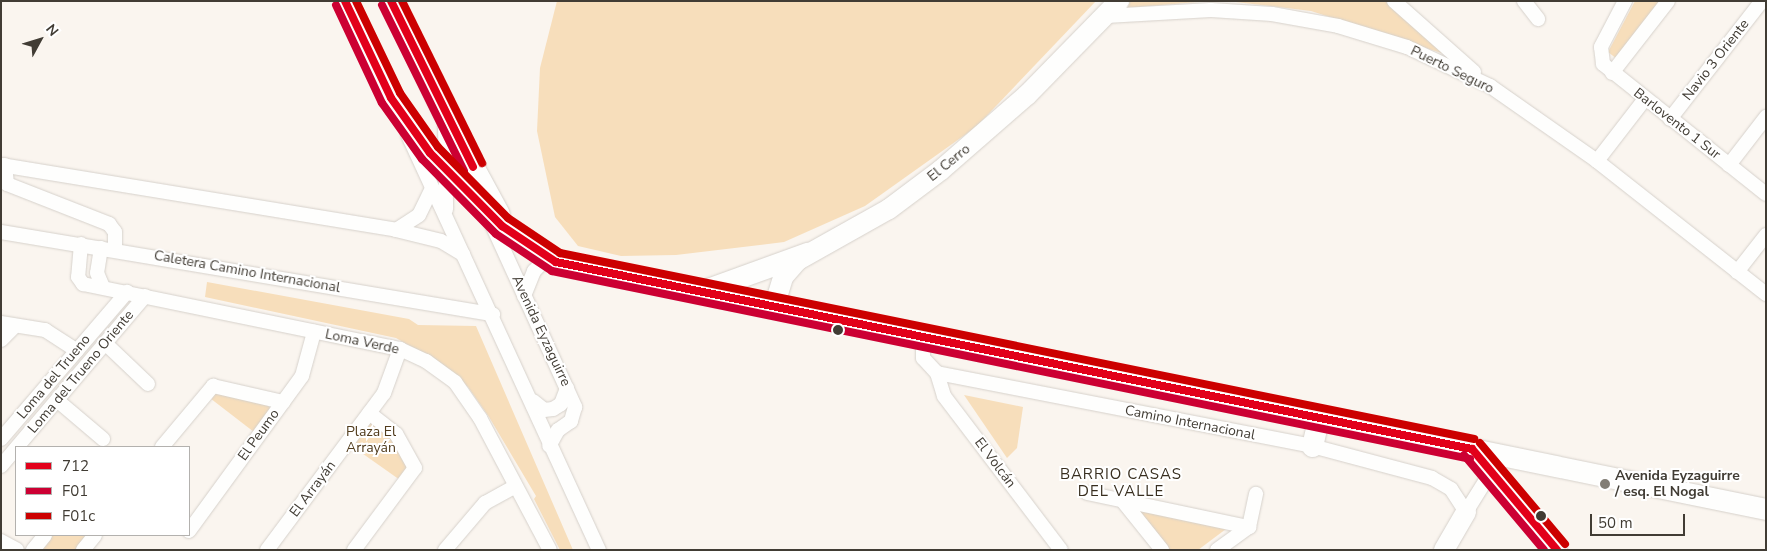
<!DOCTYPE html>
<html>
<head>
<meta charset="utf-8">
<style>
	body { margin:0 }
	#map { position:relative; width:1767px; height:551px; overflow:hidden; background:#faf5ef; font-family:"Nunito Sans",sans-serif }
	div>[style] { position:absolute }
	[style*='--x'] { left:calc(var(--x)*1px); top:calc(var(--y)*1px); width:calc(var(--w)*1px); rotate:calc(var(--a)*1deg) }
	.green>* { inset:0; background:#f7debb }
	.roads { filter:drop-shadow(0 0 1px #d6d1cb) drop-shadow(0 0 1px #d6d1cb) }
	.street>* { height:14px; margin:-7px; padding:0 7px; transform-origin:7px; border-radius:7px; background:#fefefd }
	.secondary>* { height:20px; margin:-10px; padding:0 10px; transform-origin:10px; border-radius:10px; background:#fefefd }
	.primary>* { height:21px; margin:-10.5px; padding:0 10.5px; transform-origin:10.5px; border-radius:10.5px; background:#fefefd }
	.bus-1>* { height:8px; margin:-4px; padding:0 4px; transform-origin:4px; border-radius:4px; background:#e2001a }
	.bus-2>* { height:8px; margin:-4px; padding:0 4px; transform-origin:4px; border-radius:4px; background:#c03 }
	.bus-3>* { height:8px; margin:-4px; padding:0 4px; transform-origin:4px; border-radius:4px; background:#c00 }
	.dots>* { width:14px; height:14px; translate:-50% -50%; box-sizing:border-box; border:2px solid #fff; border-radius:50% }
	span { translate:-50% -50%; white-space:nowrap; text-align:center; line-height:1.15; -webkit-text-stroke:4px #fff; paint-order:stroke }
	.street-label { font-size:14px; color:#413c34 }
	.park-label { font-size:14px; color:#513c1d }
	.poi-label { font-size:14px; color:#413c34; font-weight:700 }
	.left { translate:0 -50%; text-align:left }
	.neighbourhood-label { font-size:15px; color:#382e1f; letter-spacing:1px }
	.frame { position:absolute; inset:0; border:2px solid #413c34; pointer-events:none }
	.legend { position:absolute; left:15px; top:446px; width:175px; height:90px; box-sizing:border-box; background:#fff; border:1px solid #b3b1ae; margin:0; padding:6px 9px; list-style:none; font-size:15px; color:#413c34 }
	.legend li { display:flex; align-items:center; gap:10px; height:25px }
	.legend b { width:25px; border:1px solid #b3b1ae }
	.north { position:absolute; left:15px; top:15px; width:50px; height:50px; -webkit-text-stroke:4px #fff; paint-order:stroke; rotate:51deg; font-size:14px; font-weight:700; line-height:20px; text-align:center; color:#413c34 }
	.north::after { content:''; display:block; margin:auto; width:18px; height:22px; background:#413c34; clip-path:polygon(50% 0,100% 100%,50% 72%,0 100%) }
	.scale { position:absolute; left:1590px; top:514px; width:95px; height:22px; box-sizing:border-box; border:2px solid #413c34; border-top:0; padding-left:6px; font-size:15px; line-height:18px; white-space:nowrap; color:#413c34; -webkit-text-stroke:4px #fff; paint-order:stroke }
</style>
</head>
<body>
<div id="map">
	<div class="green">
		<div style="clip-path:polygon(557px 1px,1096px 1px,976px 127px,865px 206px,784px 242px,676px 255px,621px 256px,578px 246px,555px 217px,537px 131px,540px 68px)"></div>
		<div style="clip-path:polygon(1130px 1px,1210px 1px,1125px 8px)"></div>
		<div style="clip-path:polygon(1227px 1px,1386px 1px,1460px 59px,1311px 11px)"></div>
		<div style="clip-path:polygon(1635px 1px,1661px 1px,1617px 59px,1608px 52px)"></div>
		<div style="clip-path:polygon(207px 282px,409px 319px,418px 325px,476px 326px,573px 550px,560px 550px,534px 499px,536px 496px,489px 417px,468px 387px,442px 365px,396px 338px,205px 297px)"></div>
		<div style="clip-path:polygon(209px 392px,266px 403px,271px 409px,254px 432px,206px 395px)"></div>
		<div style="clip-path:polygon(964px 395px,1023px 407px,1017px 448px,1007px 458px)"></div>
		<div style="clip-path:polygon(374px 422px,405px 454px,407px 470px,400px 480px,349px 444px,362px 425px)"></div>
		<div style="clip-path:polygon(1134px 507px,1230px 526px,1198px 550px,1168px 550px)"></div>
		<div style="clip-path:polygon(53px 535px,87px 535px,76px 550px,41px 550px)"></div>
	</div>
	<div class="roads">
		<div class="street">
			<div style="--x:1394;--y:1;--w:107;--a:41.6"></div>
			<div style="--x:1524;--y:1;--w:23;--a:52"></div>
			<div style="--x:1625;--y:1;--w:52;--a:117.6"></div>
			<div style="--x:1601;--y:47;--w:17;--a:83"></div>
			<div style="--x:1603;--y:64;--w:208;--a:38.6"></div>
			<div style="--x:1106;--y:16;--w:105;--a:-3.3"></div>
			<div style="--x:1211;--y:10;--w:61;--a:3.8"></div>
			<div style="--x:1272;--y:14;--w:67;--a:10.3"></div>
			<div style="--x:1338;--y:26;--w:72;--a:16.9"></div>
			<div style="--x:1407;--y:47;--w:92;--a:25.2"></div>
			<div style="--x:1490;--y:86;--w:131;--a:35"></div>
			<div style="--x:1597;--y:161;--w:215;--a:38.2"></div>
			<div style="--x:1612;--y:73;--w:91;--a:-52.1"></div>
			<div style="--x:1670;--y:119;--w:150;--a:-52.1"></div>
			<div style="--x:445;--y:121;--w:88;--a:89.3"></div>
			<div style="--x:408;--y:135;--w:457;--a:65.3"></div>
			<div style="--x:1597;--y:161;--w:78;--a:-52.3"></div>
			<div style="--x:1;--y:165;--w:400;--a:9.3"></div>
			<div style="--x:396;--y:230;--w:46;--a:13.7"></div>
			<div style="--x:441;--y:241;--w:26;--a:31"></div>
			<div style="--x:5;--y:165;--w:19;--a:84"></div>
			<div style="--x:7;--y:184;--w:110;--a:21.4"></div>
			<div style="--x:109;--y:224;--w:10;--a:53"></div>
			<div style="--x:115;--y:232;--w:18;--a:90"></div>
			<div style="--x:1729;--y:165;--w:61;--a:-52.4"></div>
			<div style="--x:489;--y:218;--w:208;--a:65.5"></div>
			<div style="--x:575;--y:407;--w:15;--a:106"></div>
			<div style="--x:571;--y:421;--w:16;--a:145"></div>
			<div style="--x:558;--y:430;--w:18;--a:119"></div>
			<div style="--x:396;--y:230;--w:27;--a:-33"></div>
			<div style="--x:419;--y:215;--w:30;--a:-64"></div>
			<div style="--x:1;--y:232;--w:499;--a:9.5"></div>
			<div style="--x:81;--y:244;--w:33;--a:95"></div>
			<div style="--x:78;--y:277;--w:9;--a:54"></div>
			<div style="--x:83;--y:284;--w:324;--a:11.6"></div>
			<div style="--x:400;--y:349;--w:29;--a:25"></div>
			<div style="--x:426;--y:361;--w:36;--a:36"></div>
			<div style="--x:455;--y:382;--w:44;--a:55.2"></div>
			<div style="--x:480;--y:418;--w:149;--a:62.1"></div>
			<div style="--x:101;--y:248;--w:25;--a:99"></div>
			<div style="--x:97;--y:273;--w:13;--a:67"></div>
			<div style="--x:1737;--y:272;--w:47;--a:-51.9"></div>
			<div style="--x:524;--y:296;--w:27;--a:-68"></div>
			<div style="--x:534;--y:271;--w:18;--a:-45"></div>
			<div style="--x:1;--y:323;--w:45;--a:9"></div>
			<div style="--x:45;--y:330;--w:38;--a:33"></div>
			<div style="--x:1;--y:340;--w:20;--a:-45"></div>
			<div style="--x:923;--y:340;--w:18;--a:90"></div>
			<div style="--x:923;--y:358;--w:21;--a:47"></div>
			<div style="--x:937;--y:373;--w:382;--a:11"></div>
			<div style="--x:1312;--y:446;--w:124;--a:14.9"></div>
			<div style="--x:1432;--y:478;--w:22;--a:30"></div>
			<div style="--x:1451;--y:489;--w:27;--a:57"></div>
			<div style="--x:106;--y:344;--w:58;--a:43.6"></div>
			<div style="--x:937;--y:373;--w:24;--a:73"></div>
			<div style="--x:944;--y:396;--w:193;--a:52.8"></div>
			<div style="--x:58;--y:401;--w:59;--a:40.2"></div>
			<div style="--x:533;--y:401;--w:14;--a:39"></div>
			<div style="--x:544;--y:410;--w:9;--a:-6"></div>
			<div style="--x:553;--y:409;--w:9;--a:-32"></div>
			<div style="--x:561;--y:404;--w:17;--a:-69"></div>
			<div style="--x:1;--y:439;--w:194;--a:-49.4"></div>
			<div style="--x:17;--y:447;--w:198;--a:-49.7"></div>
			<div style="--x:162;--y:447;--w:80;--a:-50.1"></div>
			<div style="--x:213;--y:386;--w:72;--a:12.9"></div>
			<div style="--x:1;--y:466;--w:23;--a:-50"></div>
			<div style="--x:1087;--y:493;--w:166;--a:11.9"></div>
			<div style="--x:1122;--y:500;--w:64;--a:51.3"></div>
			<div style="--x:1466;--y:512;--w:47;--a:-58"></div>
			<div style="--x:1249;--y:527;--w:34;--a:-78"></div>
			<div style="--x:189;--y:531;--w:192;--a:-53.9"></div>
			<div style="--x:302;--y:376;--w:46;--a:-74.7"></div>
			<div style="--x:1;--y:541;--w:18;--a:29"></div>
			<div style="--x:33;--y:550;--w:19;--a:-51"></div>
			<div style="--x:83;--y:550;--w:19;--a:-51"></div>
			<div style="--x:267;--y:550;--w:196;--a:-53.3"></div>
			<div style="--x:384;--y:393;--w:47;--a:-70"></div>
			<div style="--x:354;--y:550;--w:102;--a:-53.4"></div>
			<div style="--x:415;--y:468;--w:39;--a:-119"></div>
			<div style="--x:396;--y:434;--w:34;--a:-142"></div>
			<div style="--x:445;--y:550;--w:62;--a:-49.6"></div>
			<div style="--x:485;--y:503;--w:35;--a:-29"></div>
			<div style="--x:1217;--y:550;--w:39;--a:-36"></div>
		</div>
		<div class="secondary">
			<div style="--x:774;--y:307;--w:31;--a:-73"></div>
			<div style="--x:783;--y:277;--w:23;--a:-49"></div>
			<div style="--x:798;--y:260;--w:104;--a:-29.3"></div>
			<div style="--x:889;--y:209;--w:65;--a:-36.9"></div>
			<div style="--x:941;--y:170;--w:114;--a:-41.1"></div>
			<div style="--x:1027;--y:95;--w:132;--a:-45.6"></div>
			<div style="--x:1472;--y:449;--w:132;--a:49.9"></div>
			<div style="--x:1444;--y:550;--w:44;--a:-59.9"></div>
		</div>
		<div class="primary">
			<div style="--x:345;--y:1;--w:107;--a:64.6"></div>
			<div style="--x:391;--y:98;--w:67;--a:54.7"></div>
			<div style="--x:430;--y:153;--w:103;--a:45.4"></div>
			<div style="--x:502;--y:226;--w:65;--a:33.7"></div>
			<div style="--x:556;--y:262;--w:1235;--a:11.54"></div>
			<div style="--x:391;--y:1;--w:119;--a:64.7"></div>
			<div style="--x:442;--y:109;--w:119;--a:61.5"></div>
			<div style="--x:699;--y:292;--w:115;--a:-19.9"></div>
			<div style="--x:1312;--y:446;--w:28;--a:-77"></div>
		</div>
	</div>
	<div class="bus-1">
		<div style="--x:345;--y:1;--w:107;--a:64.6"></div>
		<div style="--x:391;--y:98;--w:67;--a:54.7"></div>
		<div style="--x:430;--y:153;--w:103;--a:45.4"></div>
		<div style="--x:502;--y:226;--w:65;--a:33.7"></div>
		<div style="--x:556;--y:262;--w:935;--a:11.54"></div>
		<div style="--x:391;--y:1;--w:185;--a:63.7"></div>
		<div style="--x:1472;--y:449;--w:132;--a:49.9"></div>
	</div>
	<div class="bus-2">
		<div style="--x:336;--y:5;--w:108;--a:64.9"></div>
		<div style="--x:382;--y:103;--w:69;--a:54.5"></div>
		<div style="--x:422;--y:159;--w:105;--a:45.4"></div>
		<div style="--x:496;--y:234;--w:67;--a:33.5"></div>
		<div style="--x:552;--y:271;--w:937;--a:11.57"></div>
		<div style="--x:382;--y:5;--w:185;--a:63.7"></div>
		<div style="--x:1464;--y:455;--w:124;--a:49.9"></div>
	</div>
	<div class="bus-3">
		<div style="--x:356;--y:1;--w:102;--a:64.4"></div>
		<div style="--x:400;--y:93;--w:66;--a:54.9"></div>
		<div style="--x:438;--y:147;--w:100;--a:45.4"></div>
		<div style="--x:508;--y:218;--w:63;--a:33.9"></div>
		<div style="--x:560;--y:253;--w:933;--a:11.5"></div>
		<div style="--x:402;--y:1;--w:181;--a:63.7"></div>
		<div style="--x:1480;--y:443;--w:132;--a:49.9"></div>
	</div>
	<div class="dots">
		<div style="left:838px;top:330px;background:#413c34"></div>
		<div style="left:1605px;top:484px;background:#827d75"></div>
		<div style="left:1541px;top:516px;background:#413c34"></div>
	</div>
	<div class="street-label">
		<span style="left:1716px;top:60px;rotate:-52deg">Navio 3 Oriente</span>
		<span style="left:1452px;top:70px;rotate:26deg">Puerto Seguro</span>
		<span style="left:1677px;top:124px;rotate:38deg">Barlovento 1 Sur</span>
		<span style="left:949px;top:163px;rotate:-39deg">El Cerro</span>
		<span style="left:247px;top:272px;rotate:10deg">Caletera Camino Internacional</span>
		<span style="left:541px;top:331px;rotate:65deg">Avenida Eyzaguirre</span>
		<span style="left:362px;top:342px;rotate:12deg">Loma Verde</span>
		<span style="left:81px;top:372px;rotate:-50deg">Loma del Trueno Oriente</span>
		<span style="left:54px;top:377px;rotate:-50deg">Loma del Trueno</span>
		<span style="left:1190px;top:423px;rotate:11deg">Camino Internacional</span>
		<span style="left:259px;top:435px;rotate:-54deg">El Peumo</span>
		<span style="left:995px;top:463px;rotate:53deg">El Volcán</span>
		<span style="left:313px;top:489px;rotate:-53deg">El Arrayán</span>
	</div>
	<div class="park-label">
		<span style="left:371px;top:440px">Plaza El<br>Arrayán</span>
	</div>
	<div class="poi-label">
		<span class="left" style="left:1615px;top:484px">Avenida Eyzaguirre<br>/ esq. El Nogal</span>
	</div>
	<div class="neighbourhood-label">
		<span style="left:1121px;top:483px">BARRIO CASAS<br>DEL VALLE</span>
	</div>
	<div class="frame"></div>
	<ul class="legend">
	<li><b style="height:6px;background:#e2001a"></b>712</li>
	<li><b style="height:6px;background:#c03"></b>F01</li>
	<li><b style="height:6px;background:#c00"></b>F01c</li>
	</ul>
	<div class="north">N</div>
	<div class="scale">50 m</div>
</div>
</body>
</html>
